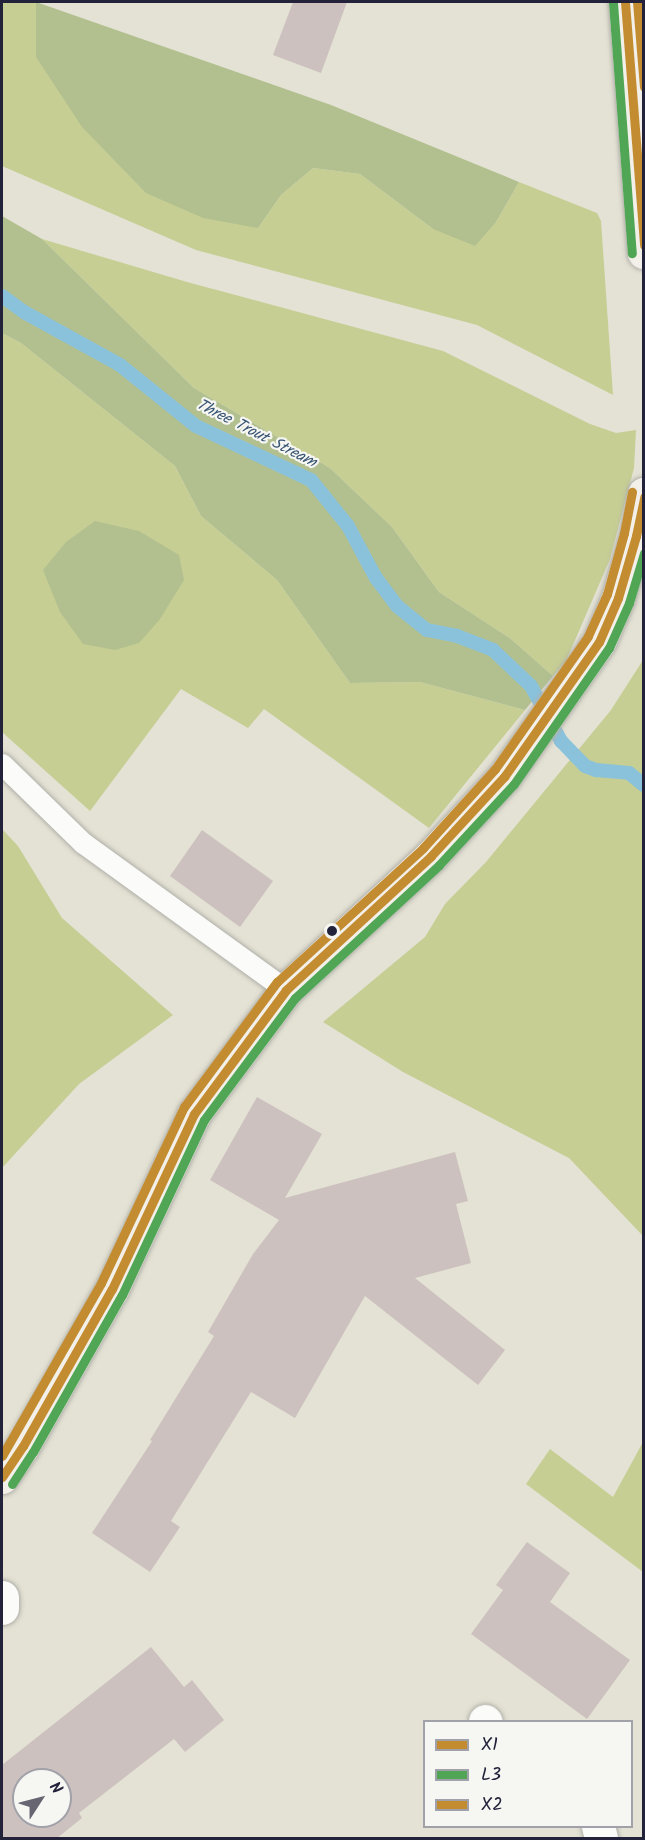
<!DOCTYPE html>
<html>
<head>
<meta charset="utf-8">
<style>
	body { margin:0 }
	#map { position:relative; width:645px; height:1840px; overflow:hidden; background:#e4e2d4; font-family:Kalam,sans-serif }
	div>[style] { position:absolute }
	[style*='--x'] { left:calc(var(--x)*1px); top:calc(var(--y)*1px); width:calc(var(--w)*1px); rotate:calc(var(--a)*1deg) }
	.green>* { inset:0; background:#c6ce94 }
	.forest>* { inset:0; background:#b2c08f }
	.stream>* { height:14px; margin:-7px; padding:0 7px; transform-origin:7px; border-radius:7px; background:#8ac2db }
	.building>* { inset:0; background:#ccc1bf }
	.roads { filter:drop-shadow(0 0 2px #b0afa9) drop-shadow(0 0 2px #b0afa9) }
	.lane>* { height:21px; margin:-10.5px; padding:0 10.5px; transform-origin:10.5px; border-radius:10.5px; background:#fbfbf9 }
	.street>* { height:33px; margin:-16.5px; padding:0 16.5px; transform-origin:16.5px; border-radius:16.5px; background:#fbfbf9 }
	.secondary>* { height:33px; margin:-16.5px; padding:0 16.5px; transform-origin:16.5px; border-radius:16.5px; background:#f3f0ea }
	.bus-1>* { height:9px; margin:-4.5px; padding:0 4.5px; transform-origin:4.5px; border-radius:4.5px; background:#c38c30 }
	.bus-2>* { height:9px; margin:-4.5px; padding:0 4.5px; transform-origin:4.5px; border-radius:4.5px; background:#51a656 }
	.bus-3>* { height:9px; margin:-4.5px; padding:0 4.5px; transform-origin:4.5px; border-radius:4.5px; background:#c38c30 }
	.dots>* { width:16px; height:16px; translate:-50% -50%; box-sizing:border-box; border:3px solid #f6f6f2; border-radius:50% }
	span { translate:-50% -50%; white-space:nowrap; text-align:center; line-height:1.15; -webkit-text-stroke:4.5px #f6f6f2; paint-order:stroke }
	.water-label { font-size:16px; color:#395574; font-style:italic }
	.frame { position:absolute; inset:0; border:3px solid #22223b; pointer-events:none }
	.legend { position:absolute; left:423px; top:1720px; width:210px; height:108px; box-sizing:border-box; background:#f6f6f2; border:2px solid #a1a1a9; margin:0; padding:8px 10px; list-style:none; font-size:18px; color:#22223b }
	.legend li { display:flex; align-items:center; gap:12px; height:30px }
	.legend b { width:30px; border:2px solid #a1a1a9 }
	.north { position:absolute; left:12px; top:1768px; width:60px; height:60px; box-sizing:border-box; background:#f6f6f2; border:2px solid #a1a1a9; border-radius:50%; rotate:54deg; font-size:16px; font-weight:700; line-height:24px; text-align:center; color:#22223b }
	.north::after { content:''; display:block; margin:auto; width:21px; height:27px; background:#666571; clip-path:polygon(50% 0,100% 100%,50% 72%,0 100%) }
</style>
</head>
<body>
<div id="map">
	<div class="green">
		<div style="clip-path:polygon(2px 2px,36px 2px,37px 58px,258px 228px,281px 195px,313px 168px,360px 174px,433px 229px,496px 222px,519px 182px,597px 213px,601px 221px,613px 395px,477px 325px,196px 250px,2px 166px)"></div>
		<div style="clip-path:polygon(42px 239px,187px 282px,443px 351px,590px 424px,616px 433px,636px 430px,634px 468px,610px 559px,566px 661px,553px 676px,511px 639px,439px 592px,392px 527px,330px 468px,194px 388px)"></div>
		<div style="clip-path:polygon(2px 333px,21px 343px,175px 466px,201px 516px,277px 580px,350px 683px,420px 682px,525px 710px,429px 828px,264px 709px,248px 728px,181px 689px,90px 811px,2px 732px)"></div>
		<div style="clip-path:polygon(643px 660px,644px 1236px,643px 1236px,569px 1158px,403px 1072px,323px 1022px,425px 937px,445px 904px,486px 862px,611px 710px)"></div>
		<div style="clip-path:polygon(2px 829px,18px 846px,62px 918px,173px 1015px,79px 1084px,2px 1168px)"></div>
		<div style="clip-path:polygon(643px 1442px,643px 1572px,526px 1484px,550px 1449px,613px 1497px)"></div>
	</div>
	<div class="forest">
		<div style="clip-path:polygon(36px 2px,331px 105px,519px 182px,496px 222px,475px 246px,433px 229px,360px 174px,313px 168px,281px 195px,258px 228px,203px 218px,146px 193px,82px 127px,36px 57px)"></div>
		<div style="clip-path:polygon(2px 216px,42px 239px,194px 388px,330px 468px,392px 527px,439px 592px,511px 639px,553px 676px,525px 710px,420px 682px,350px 683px,277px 580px,201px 516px,175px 466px,21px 343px,2px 333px)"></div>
		<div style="clip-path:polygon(95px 521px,139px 531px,179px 555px,184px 580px,160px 619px,139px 643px,115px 650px,83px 644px,60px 612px,43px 570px,66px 542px)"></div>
	</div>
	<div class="stream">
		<div style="--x:2;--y:296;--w:27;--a:36"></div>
		<div style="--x:24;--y:312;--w:110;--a:28.9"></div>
		<div style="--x:120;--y:365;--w:97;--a:38.8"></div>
		<div style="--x:196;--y:426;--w:127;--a:25.2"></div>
		<div style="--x:311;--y:480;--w:59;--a:51.2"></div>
		<div style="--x:348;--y:526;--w:59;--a:61.7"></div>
		<div style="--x:376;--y:578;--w:35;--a:53"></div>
		<div style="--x:397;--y:606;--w:38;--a:39"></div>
		<div style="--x:427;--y:630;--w:31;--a:11"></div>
		<div style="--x:457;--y:636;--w:39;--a:21"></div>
		<div style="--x:493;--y:650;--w:52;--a:43.5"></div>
		<div style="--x:531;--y:686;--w:63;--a:61.4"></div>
		<div style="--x:561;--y:741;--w:35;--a:46"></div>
		<div style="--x:585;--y:766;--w:12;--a:20"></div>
		<div style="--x:596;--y:770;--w:33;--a:5"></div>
		<div style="--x:629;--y:773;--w:19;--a:39"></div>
	</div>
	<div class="building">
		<div style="clip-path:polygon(293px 2px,347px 2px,321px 73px,273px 55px)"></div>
		<div style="clip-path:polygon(202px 830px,273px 881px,240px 927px,170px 876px)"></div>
		<div style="clip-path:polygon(257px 1097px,322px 1134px,285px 1198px,455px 1152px,468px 1201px,456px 1204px,471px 1263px,415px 1278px,505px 1350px,478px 1385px,365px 1296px,295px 1418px,251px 1392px,171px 1521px,180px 1527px,150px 1572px,92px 1533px,152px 1441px,150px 1440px,214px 1336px,208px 1332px,253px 1254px,279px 1220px,210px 1180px)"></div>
		<div style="clip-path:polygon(527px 1542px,570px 1573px,550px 1602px,630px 1660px,587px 1719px,471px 1634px,503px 1590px,496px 1585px)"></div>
		<div style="clip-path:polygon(evenodd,151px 1647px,184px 1687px,192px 1680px,224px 1720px,185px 1752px,174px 1739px,79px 1813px,82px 1818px,56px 1839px,2px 1839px,2px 1765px,151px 1647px,24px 1780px,60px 1780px,60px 1816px,24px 1816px,24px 1780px)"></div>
	</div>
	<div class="roads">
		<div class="lane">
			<div style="--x:2;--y:764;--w:113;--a:44.3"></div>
			<div style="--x:83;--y:843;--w:251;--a:35.9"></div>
		</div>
		<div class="street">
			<div style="--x:2;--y:1597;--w:11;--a:90"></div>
			<div style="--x:485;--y:1721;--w:1;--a:45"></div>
			<div style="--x:598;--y:1826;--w:12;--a:76"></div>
		</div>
		<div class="secondary">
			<div style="--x:625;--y:2;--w:251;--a:85.7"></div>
			<div style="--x:2;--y:1477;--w:37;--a:-56"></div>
			<div style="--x:23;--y:1446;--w:180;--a:-60.5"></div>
			<div style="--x:112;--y:1289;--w:193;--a:-64.9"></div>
			<div style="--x:194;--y:1114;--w:154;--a:-53.4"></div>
			<div style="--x:286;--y:990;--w:197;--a:-42.7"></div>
			<div style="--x:431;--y:856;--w:108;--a:-47.3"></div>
			<div style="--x:504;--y:777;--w:165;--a:-54.9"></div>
			<div style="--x:599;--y:642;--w:48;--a:-66.6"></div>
			<div style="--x:618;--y:598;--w:65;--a:-73.8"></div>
			<div style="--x:636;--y:536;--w:43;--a:-79.2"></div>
		</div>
	</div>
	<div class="bus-1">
		<div style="--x:625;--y:2;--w:244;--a:85.5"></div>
		<div style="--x:2;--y:1477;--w:37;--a:-56"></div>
		<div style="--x:23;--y:1446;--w:180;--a:-60.5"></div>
		<div style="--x:112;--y:1289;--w:193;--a:-64.9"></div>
		<div style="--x:194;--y:1114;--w:154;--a:-53.4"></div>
		<div style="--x:286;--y:990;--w:197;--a:-42.7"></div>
		<div style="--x:431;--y:856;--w:108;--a:-47.3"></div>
		<div style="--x:504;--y:777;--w:165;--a:-54.9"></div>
		<div style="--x:599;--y:642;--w:48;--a:-66.6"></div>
		<div style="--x:618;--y:598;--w:65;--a:-73.8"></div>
		<div style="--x:636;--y:536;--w:40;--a:-78"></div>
	</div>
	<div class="bus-2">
		<div style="--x:613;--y:3;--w:251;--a:85.7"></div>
		<div style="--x:12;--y:1484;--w:38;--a:-57"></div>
		<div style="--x:33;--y:1452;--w:180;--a:-60.5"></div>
		<div style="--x:122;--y:1295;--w:193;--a:-64.9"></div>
		<div style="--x:204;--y:1120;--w:152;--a:-53.3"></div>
		<div style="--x:295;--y:998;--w:196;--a:-42.7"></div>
		<div style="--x:439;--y:865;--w:110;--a:-47.2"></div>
		<div style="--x:514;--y:784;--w:166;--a:-55.1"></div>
		<div style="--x:609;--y:648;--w:49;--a:-66"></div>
		<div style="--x:629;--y:603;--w:52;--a:-73.3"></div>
	</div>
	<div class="bus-3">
		<div style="--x:637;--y:2;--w:85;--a:85.3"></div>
		<div style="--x:2;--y:1456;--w:199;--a:-60.2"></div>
		<div style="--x:101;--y:1283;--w:195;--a:-64.8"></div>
		<div style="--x:184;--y:1107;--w:156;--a:-53.4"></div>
		<div style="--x:277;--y:982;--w:198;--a:-42.5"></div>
		<div style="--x:423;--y:848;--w:107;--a:-47.7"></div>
		<div style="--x:495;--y:769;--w:162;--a:-55"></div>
		<div style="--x:588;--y:636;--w:46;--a:-65.7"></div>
		<div style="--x:607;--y:594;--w:63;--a:-74.4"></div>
		<div style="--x:624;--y:533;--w:42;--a:-79"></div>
	</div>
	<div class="dots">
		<div style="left:332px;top:931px;background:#22223b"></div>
	</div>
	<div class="water-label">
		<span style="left:256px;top:434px;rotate:27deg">Three Trout Stream</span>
	</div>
	<div class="frame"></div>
	<ul class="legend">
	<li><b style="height:8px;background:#c38c30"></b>X1</li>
	<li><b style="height:8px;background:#51a656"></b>L3</li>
	<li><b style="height:8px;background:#c38c30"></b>X2</li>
	</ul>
	<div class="north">N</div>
</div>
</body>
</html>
